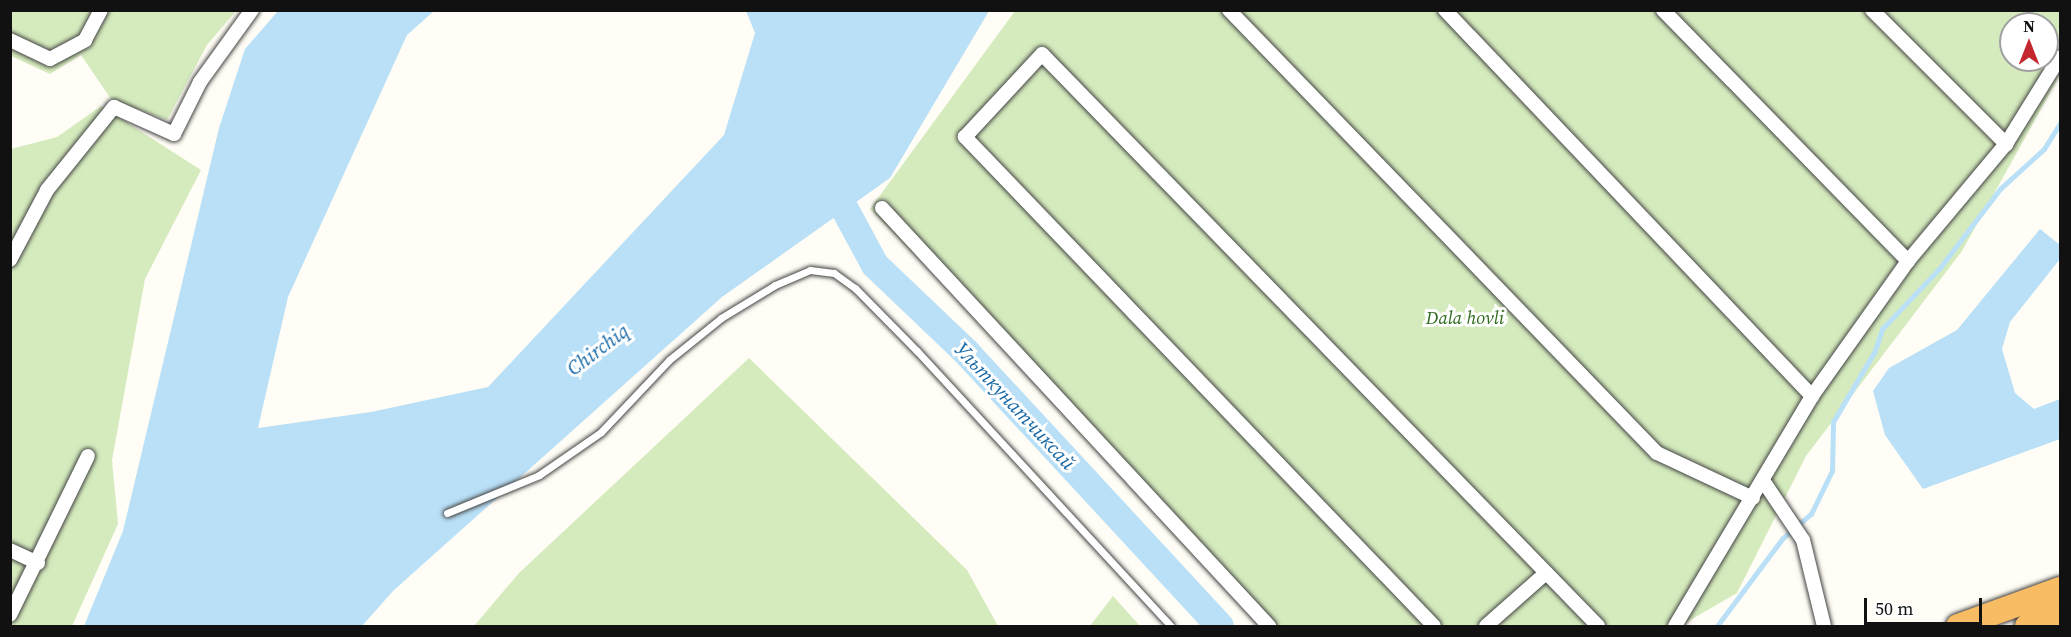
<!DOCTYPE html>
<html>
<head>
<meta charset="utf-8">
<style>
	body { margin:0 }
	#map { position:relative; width:2071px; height:637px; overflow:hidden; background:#fffdf5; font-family:"Source Serif 4",serif }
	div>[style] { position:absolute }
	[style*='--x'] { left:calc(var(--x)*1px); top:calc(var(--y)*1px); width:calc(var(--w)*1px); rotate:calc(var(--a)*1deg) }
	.green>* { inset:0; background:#d5ebbd }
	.water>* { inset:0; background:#b9e0f7 }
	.stream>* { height:4.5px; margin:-2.25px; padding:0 2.25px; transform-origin:2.25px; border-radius:2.25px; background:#b9e0f7 }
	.river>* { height:28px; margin:-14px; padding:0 14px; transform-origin:14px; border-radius:14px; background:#b9e0f7 }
	.roads { filter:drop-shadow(0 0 2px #444) drop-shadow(0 0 2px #444) }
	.service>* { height:7px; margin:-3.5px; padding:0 3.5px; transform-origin:3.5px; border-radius:3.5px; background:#fff }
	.minor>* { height:14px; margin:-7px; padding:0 7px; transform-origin:7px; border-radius:7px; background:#fff }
	.trunk>* { height:24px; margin:-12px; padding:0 12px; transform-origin:12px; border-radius:12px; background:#f7bc64 }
	span { translate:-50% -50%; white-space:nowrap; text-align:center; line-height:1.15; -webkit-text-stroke:6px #fff; paint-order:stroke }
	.park-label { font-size:18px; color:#2f6b1f; font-style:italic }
	.water-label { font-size:20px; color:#1768a6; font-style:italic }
	.frame { position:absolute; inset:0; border:12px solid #111; pointer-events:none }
	.north { position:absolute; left:1999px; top:12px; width:60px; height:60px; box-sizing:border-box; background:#fff; border:2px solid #a0a0a0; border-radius:50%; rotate:0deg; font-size:16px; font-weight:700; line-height:24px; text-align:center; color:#111 }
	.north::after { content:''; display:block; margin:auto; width:21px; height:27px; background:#c4262e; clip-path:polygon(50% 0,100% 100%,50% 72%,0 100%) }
	.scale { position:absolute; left:1864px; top:598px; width:118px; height:27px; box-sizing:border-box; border:3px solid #111; border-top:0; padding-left:8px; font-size:18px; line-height:21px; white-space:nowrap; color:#111; -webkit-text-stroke:4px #fff; paint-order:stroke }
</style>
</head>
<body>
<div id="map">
	<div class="green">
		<div style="clip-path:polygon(10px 11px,236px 11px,207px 45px,167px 120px,111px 99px,81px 55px,50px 74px,11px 56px)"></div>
		<div style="clip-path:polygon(evenodd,1015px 11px,2060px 11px,2060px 75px,1962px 251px,1806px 456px,1737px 593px,1680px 626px,1276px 626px,870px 209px,1015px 11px,2011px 24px,2047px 24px,2047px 60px,2011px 60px,2011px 24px)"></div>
		<div style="clip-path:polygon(101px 106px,201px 170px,145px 279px,112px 460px,118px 524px,72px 626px,11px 626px,11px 149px,57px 137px)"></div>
		<div style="clip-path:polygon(749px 358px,967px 570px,998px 626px,474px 626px,519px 573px)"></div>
		<div style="clip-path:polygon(1113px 596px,1140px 626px,1090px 626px)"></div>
	</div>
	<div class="water">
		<div style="clip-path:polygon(278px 11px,434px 11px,407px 35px,288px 297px,258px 428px,371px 412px,488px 387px,724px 135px,755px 33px,746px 11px,989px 11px,890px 178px,722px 297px,393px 591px,362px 626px,84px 626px,123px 531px,219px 128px,245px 49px)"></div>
		<div style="clip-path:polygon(2040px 229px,2060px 245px,2060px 259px,2010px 322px,2002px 349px,2015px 393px,2034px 409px,2060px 399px,2060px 439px,1923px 489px,1885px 435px,1873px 391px,1889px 368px,1957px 330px)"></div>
	</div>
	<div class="stream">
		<div style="--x:1717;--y:626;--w:109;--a:-53.2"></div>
		<div style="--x:1782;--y:539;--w:38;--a:-41"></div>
		<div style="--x:1811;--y:514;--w:48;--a:-64"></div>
		<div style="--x:1832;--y:471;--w:49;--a:-88.8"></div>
		<div style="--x:1833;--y:422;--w:82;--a:-59.4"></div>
		<div style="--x:1875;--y:351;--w:23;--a:-72"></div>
		<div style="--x:1882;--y:329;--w:83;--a:-46.5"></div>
		<div style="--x:1939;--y:269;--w:101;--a:-52.7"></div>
		<div style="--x:2000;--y:189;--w:59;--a:-42.3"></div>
		<div style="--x:2044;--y:149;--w:31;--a:-58"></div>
	</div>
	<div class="river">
		<div style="--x:827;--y:176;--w:101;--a:61.7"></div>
		<div style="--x:875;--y:265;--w:127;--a:43.7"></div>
		<div style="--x:967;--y:353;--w:372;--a:47.2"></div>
	</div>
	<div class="roads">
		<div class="service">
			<div style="--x:447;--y:513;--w:100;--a:-22.4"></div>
			<div style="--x:539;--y:475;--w:75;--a:-34.7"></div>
			<div style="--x:601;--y:432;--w:99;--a:-46.6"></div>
			<div style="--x:669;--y:360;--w:67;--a:-38.9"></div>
			<div style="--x:721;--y:318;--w:63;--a:-31.4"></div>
			<div style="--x:775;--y:285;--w:38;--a:-23"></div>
			<div style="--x:810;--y:270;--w:24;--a:7"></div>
			<div style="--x:834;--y:273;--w:26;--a:36"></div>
			<div style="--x:855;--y:288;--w:88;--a:45.5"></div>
			<div style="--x:917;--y:351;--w:374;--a:47.3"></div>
		</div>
		<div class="minor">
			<div style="--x:1229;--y:10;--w:616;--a:45.99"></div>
			<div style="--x:1657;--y:453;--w:106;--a:25.1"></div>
			<div style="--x:1445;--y:10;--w:533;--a:46.45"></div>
			<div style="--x:1663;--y:10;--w:351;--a:45.7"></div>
			<div style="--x:1872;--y:10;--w:190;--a:45"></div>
			<div style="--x:10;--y:40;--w:44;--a:25.4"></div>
			<div style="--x:50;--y:59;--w:40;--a:-28"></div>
			<div style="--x:85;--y:40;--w:34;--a:-62"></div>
			<div style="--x:882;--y:208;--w:570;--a:47.21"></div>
			<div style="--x:10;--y:260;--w:79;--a:-62.1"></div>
			<div style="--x:47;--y:190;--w:107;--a:-51.1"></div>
			<div style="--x:114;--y:107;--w:66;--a:24.2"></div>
			<div style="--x:174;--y:134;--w:58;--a:-63.4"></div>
			<div style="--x:200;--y:82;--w:89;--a:-54.2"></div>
			<div style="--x:1764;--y:482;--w:70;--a:56.1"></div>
			<div style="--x:1803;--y:540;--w:89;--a:76.3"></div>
			<div style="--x:10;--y:550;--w:31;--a:25"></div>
			<div style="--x:10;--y:615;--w:177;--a:-63.9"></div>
			<div style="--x:1434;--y:626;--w:678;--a:-133.8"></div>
			<div style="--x:965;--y:137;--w:113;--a:-47.1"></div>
			<div style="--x:1042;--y:54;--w:798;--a:45.81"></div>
			<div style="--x:1486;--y:626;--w:80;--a:-41.5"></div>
			<div style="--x:1675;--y:626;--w:268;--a:-59.2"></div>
			<div style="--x:1812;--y:396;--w:166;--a:-54.6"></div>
			<div style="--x:1908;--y:261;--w:153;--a:-50.1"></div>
			<div style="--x:2006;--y:144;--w:102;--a:-58.2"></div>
		</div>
		<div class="trunk">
			<div style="--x:1958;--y:626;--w:109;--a:-19.9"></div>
			<div style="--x:2027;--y:626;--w:35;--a:-20"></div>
		</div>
	</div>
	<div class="park-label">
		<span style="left:1465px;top:318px">Dala hovli</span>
	</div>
	<div class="water-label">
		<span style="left:598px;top:350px;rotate:-37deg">Chirchiq</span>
		<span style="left:1015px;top:406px;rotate:47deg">Ульткунатчиксай</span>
	</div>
	<div class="frame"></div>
	<div class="north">N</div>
	<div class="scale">50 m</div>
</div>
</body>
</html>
